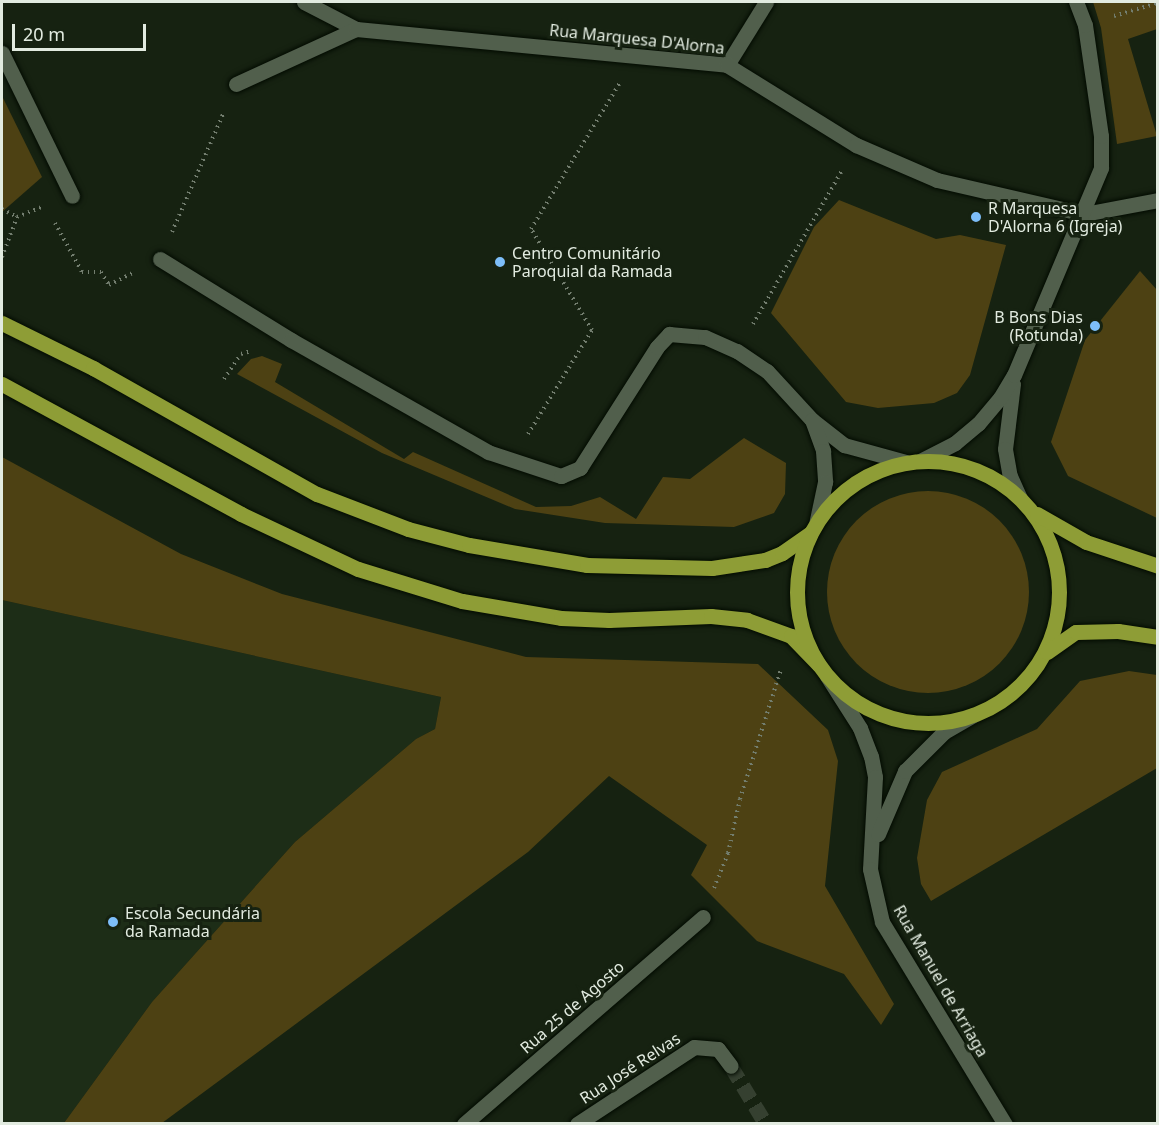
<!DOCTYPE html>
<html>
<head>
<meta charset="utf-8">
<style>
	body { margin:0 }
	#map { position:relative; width:1159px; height:1125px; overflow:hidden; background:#162211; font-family:"Noto Sans",sans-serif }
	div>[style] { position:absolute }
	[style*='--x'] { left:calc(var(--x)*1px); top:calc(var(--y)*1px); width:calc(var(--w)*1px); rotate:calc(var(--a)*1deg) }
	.built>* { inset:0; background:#1d2d17 }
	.green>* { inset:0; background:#4d4113 }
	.round { border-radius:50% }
	.minor-tunnel>* { height:15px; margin-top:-7.5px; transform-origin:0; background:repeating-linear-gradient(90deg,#354030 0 15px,transparent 0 23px) }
	.path>* { height:4px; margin-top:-2px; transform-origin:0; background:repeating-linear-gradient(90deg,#737e6f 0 1.5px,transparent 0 6px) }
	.roads { filter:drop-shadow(0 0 2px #030b01) drop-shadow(0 0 2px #030b01) }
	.minor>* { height:15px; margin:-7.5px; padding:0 7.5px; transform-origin:7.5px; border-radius:7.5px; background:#515f4c }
	.major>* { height:15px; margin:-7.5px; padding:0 7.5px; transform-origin:7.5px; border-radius:7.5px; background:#8e9d36 }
	.major>.ring { margin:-7.5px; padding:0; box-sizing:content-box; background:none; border:15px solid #8e9d36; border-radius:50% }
	.dots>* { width:16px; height:16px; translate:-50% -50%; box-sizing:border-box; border:3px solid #162211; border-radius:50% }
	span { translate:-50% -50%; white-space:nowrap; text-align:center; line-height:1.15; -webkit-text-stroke:6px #162211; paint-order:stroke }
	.street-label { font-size:16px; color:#e2ebe0 }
	.poi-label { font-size:16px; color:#e2ebe0 }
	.left { translate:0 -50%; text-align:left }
	.right { translate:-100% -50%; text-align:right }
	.frame { position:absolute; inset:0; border:3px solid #e2ebe0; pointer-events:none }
	.scale { position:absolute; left:12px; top:24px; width:134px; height:27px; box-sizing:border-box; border:3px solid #e2ebe0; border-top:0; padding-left:8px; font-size:18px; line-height:21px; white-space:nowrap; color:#e2ebe0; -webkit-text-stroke:4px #162211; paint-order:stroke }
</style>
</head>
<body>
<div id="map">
	<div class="built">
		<div style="clip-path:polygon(2px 600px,441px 697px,435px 729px,416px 739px,295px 842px,152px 1002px,64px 1123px,2px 1124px)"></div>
	</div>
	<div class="green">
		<div style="clip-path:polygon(1093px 2px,1157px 2px,1157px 29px,1128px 39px,1157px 136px,1117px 144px,1101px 28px)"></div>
		<div style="clip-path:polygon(2px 96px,42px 177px,2px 212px)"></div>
		<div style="clip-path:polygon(839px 200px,936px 239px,960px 235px,1006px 245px,970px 375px,957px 393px,934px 403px,878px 408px,846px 402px,771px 313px,814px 227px)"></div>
		<div style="clip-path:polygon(1140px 271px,1157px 290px,1157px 518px,1068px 476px,1051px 442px,1085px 340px)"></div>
		<div style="clip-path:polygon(262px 356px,282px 364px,275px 382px,404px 459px,413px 452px,536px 507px,571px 506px,600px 497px,636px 519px,663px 477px,690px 479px,744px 438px,786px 463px,785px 494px,774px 513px,734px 527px,605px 523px,515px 509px,382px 453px,237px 374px,251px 359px)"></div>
		<div style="clip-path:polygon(2px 457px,181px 554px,282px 594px,526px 657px,758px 664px,828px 730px,838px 761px,825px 886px,894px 1004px,881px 1025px,844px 974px,757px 941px,691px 875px,707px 845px,609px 776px,528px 852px,162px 1123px,64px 1123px,152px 1002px,295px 842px,416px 739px,435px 729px,441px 697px,2px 600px)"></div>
		<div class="round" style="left:827px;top:491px;width:202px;height:202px"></div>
		<div style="clip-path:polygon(1129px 671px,1157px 675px,1157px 768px,931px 901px,921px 884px,917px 858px,927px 800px,942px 772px,1037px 729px,1080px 681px)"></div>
	</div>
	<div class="minor-tunnel">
		<div style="--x:731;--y:1066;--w:68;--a:58.9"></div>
	</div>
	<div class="path">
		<div style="--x:1114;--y:16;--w:46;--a:-16.5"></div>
		<div style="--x:2;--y:209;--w:17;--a:28"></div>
		<div style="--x:17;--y:217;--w:27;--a:-22"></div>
		<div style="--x:55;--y:223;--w:56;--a:61.1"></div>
		<div style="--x:82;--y:272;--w:19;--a:0"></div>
		<div style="--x:101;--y:272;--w:15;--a:58"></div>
		<div style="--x:109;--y:285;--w:28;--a:-27"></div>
		<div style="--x:172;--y:232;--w:131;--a:-66.6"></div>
		<div style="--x:2;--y:257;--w:43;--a:-69.4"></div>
		<div style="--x:753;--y:324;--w:176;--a:-59.9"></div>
		<div style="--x:224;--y:379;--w:30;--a:-56"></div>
		<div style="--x:241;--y:354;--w:10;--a:-17"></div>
		<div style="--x:528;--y:434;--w:122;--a:-58.4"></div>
		<div style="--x:592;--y:330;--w:118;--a:-121.1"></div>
		<div style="--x:531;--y:229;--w:170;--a:-58.7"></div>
		<div style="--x:714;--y:888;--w:38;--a:-68"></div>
		<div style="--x:728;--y:853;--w:55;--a:-77.5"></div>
		<div style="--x:740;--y:799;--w:136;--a:-72.5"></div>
	</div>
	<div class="roads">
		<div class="minor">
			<div style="--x:304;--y:2;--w:59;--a:27.4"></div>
			<div style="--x:2;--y:53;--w:159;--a:63.9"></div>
			<div style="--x:727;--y:65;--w:74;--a:-58.2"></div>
			<div style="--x:236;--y:84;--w:132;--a:-24.6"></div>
			<div style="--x:356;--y:29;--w:373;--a:5.5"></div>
			<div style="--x:727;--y:65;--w:152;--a:31.8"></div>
			<div style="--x:856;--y:145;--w:88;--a:23.4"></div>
			<div style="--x:937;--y:180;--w:151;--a:13"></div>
			<div style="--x:1084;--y:214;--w:75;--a:-10.7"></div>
			<div style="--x:160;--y:259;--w:154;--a:31.7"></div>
			<div style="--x:291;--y:340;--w:227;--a:29.6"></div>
			<div style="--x:488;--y:452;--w:77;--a:18.2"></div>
			<div style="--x:561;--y:476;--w:21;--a:-23"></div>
			<div style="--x:580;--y:468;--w:143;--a:-57.5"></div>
			<div style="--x:657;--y:347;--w:18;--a:-47"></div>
			<div style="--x:669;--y:334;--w:36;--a:5"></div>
			<div style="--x:705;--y:337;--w:35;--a:24"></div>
			<div style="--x:737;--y:351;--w:36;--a:34"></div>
			<div style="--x:767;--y:371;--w:67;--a:47.4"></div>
			<div style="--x:812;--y:420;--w:41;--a:38"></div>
			<div style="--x:844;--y:445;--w:64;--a:15.3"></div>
			<div style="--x:1013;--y:384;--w:65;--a:97"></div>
			<div style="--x:1005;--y:449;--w:27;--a:80"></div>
			<div style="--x:1010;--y:476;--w:24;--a:66"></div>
			<div style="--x:812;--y:420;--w:33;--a:70"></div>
			<div style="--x:823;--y:451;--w:31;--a:86"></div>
			<div style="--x:825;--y:482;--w:40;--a:102"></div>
			<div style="--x:920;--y:461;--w:39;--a:-27"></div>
			<div style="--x:955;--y:443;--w:30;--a:-40"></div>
			<div style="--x:978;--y:424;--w:34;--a:-50"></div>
			<div style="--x:1000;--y:398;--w:27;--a:-59"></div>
			<div style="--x:1014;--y:375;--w:225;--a:-67.2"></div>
			<div style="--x:1101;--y:168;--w:32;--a:-90"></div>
			<div style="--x:1101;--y:136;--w:112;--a:-98.2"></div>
			<div style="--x:1085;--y:25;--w:25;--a:-111"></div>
			<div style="--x:827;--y:676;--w:62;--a:57.6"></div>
			<div style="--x:860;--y:728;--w:30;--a:69"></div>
			<div style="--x:871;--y:756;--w:21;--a:79"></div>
			<div style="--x:875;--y:777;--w:92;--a:93.1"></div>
			<div style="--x:870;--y:869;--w:54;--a:77.2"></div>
			<div style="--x:882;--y:922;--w:237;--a:58.7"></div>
			<div style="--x:878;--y:834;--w:69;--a:-66.8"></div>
			<div style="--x:905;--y:771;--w:55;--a:-45"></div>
			<div style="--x:944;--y:732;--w:34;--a:-30"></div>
			<div style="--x:464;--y:1124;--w:316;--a:-40.9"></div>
			<div style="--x:577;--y:1124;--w:140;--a:-33.3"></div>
			<div style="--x:694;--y:1047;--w:24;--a:5"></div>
			<div style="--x:718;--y:1049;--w:21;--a:53"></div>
		</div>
		<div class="major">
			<div style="--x:2;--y:323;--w:102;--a:26.3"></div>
			<div style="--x:93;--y:368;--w:257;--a:29.4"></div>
			<div style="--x:317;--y:494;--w:97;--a:21"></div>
			<div style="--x:408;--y:529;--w:63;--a:14.7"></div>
			<div style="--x:469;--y:545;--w:120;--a:9.6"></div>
			<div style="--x:587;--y:565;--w:125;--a:1.4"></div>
			<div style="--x:712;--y:568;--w:54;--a:-8.6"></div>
			<div style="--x:765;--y:560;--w:18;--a:-22"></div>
			<div style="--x:782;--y:553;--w:35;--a:-35"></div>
			<div style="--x:2;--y:384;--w:272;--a:28.5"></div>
			<div style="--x:241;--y:514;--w:129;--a:25.2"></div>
			<div style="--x:358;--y:569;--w:109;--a:17.1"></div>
			<div style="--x:462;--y:601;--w:100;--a:9.7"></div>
			<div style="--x:561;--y:618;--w:48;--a:2.4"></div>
			<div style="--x:609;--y:620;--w:102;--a:-2.2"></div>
			<div style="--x:711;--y:616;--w:36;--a:6"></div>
			<div style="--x:747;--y:620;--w:47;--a:20"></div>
			<div style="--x:791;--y:636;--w:40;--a:46"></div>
			<div class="ring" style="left:797px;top:461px;width:247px;height:247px"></div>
			<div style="--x:1037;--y:514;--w:56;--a:29.7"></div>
			<div style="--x:1086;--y:542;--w:76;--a:18.4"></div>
			<div style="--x:1047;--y:652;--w:35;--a:-35"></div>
			<div style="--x:1076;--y:632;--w:42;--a:-1.4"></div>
			<div style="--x:1118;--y:631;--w:40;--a:8.5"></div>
		</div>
	</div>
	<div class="dots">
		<div style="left:976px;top:217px;background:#7dbef9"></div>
		<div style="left:500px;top:262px;background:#7dbef9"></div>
		<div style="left:1095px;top:326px;background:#7dbef9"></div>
		<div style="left:113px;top:922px;background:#7dbef9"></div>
	</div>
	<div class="street-label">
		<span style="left:637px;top:39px;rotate:6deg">Rua Marquesa D'Alorna</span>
		<span style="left:941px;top:981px;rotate:60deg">Rua Manuel de Arriaga</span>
		<span style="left:572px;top:1007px;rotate:-41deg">Rua 25 de Agosto</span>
		<span style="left:630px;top:1068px;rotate:-33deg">Rua José Relvas</span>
	</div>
	<div class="poi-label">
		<span class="left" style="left:988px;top:217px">R Marquesa<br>D'Alorna 6 (Igreja)</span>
		<span class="left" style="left:512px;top:262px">Centro Comunitário<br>Paroquial da Ramada</span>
		<span class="right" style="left:1083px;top:326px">B Bons Dias<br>(Rotunda)</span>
		<span class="left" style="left:125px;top:922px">Escola Secundária<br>da Ramada</span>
	</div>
	<div class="frame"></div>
	<div class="scale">20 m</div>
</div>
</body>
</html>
